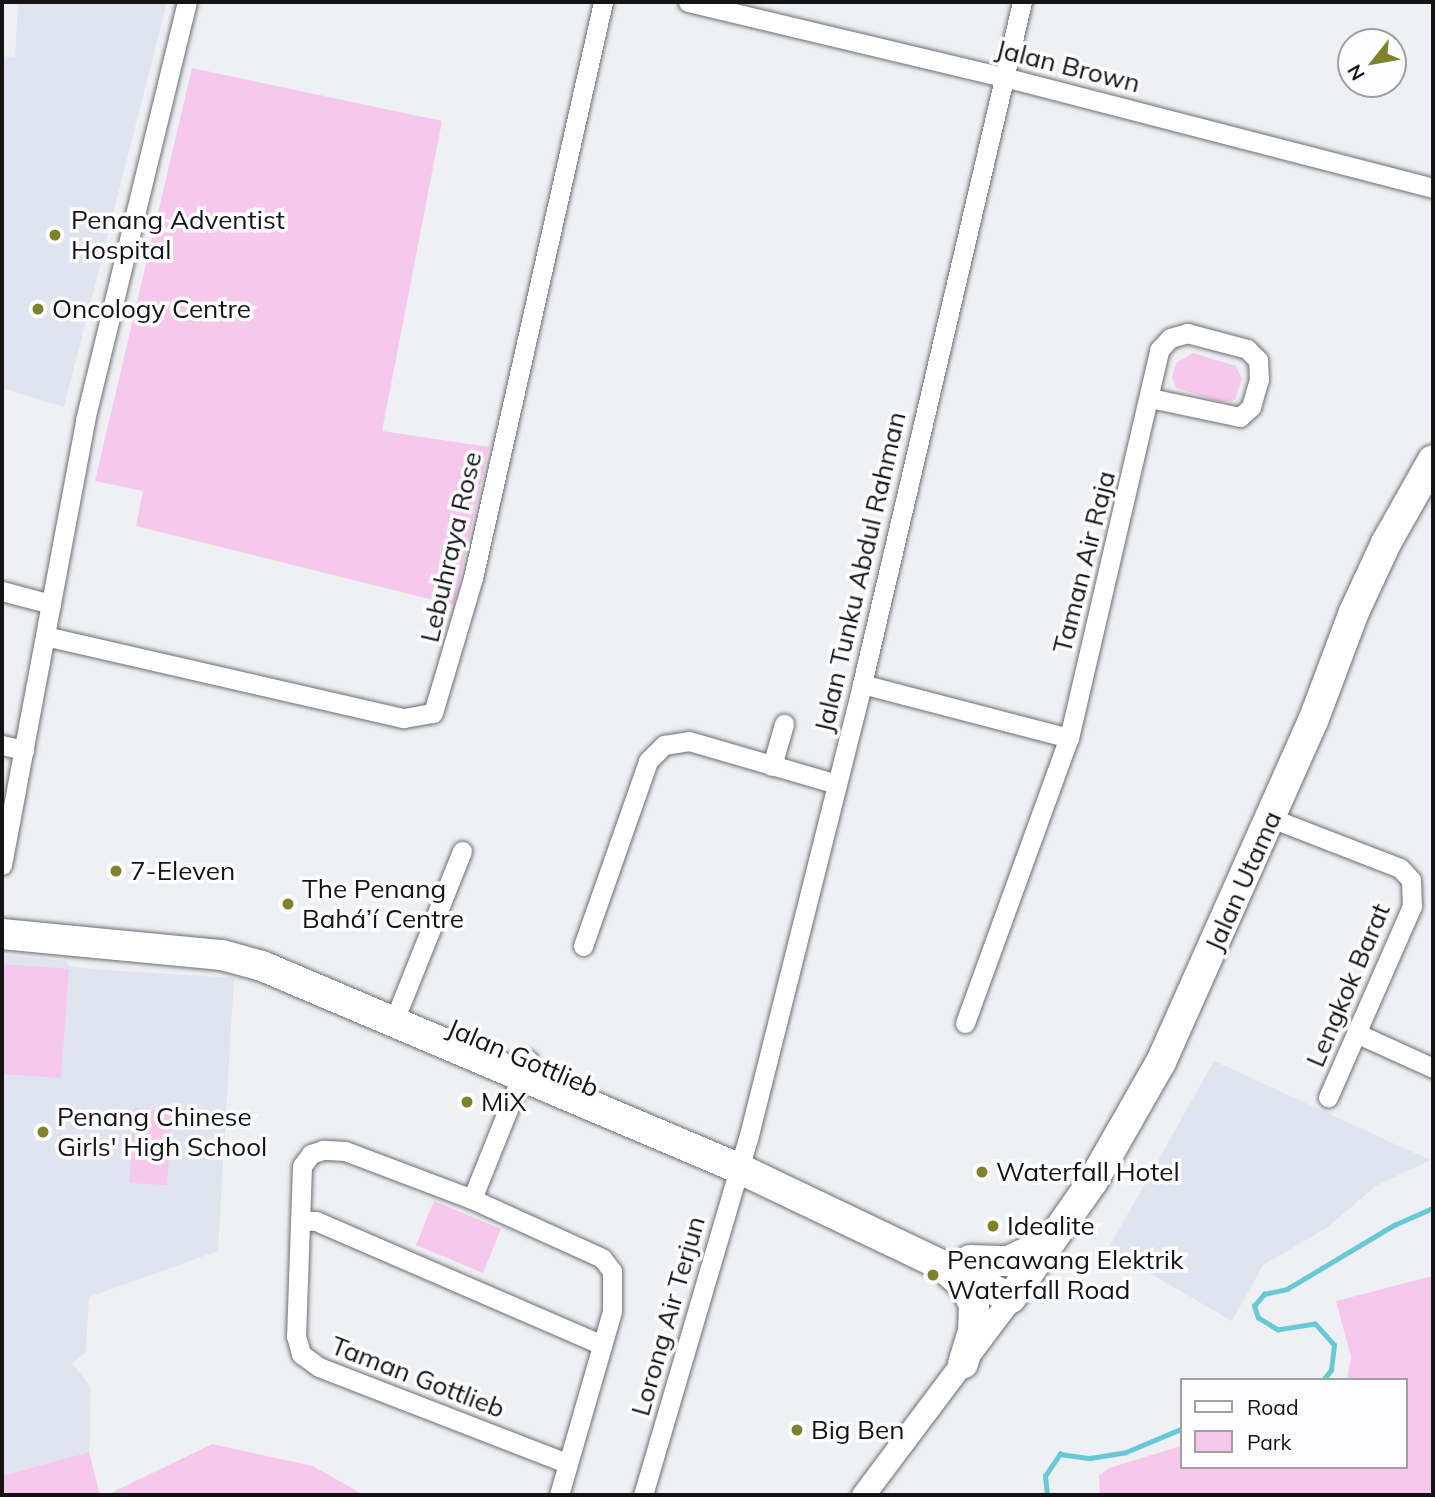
<!DOCTYPE html>
<html>
<head>
<meta charset="utf-8">
<style>
	body { margin:0 }
	#map { position:relative; width:1435px; height:1497px; overflow:hidden; background:#eff0f4; font-family:Mulish,sans-serif }
	div>[style] { position:absolute }
	[style*='--x'] { left:calc(var(--x)*1px); top:calc(var(--y)*1px); width:calc(var(--w)*1px); rotate:calc(var(--a)*1deg) }
	.built>* { inset:0; background:#e0e4ef }
	.green>* { inset:0; background:#f5c8ec }
	.stream>* { height:4.5px; margin:-2.25px; padding:0 2.25px; transform-origin:2.25px; border-radius:2.25px; background:#67c9d5 }
	.roads { filter:drop-shadow(0 0 2px #6d6e72) drop-shadow(0 0 2px #6d6e72) }
	.minor>* { height:19px; margin:-9.5px; padding:0 9.5px; transform-origin:9.5px; border-radius:9.5px; background:#fff }
	.tertiary>* { height:23px; margin:-11.5px; padding:0 11.5px; transform-origin:11.5px; border-radius:11.5px; background:#fff }
	.primary>* { height:30px; margin:-15px; padding:0 15px; transform-origin:15px; border-radius:15px; background:#fff }
	.dots>* { width:19px; height:19px; translate:-50% -50%; box-sizing:border-box; border:4px solid #fdfdff; border-radius:50% }
	span { translate:-50% -50%; white-space:nowrap; text-align:center; line-height:1.15; -webkit-text-stroke:7px #fdfdff; paint-order:stroke }
	.street-label { font-size:26px; color:#141415 }
	.poi-label { font-size:26px; color:#141415 }
	.left { translate:0 -50%; text-align:left }
	.frame { position:absolute; inset:0; border:4px solid #141415; pointer-events:none }
	.legend { position:absolute; left:1180px; top:1378px; width:228px; height:91px; box-sizing:border-box; background:#fdfdff; border:2px solid #a0a0a1; margin:0; padding:9px 12px; list-style:none; font-size:21px; color:#141415 }
	.legend li { display:flex; align-items:center; gap:14px; height:35px }
	.legend b { width:35px; border:2px solid #a0a0a1 }
	.north { position:absolute; left:1337px; top:28px; width:70px; height:70px; box-sizing:border-box; background:#fdfdff; border:2px solid #a0a0a1; border-radius:50%; rotate:239deg; font-size:19px; font-weight:700; line-height:28px; text-align:center; color:#141415 }
	.north::after { content:''; display:block; margin:auto; width:24px; height:32px; background:#7f812b; clip-path:polygon(50% 0,100% 100%,50% 72%,0 100%) }
</style>
</head>
<body>
<div id="map">
	<div class="built">
		<div style="clip-path:polygon(18px 2px,167px 2px,64px 407px,2px 388px,2px 56px,15px 58px)"></div>
		<div style="clip-path:polygon(2px 955px,66px 961px,69px 966px,91px 969px,234px 978px,218px 1251px,89px 1297px,86px 1352px,72px 1363px,91px 1387px,89px 1452px,2px 1476px)"></div>
		<div style="clip-path:polygon(1214px 1061px,1430px 1160px,1376px 1186px,1328px 1227px,1263px 1265px,1232px 1321px,1108px 1249px)"></div>
	</div>
	<div class="green">
		<div style="clip-path:polygon(192px 68px,442px 121px,382px 431px,489px 447px,454px 605px,136px 526px,143px 491px,95px 481px)"></div>
		<div style="clip-path:polygon(1193px 353px,1236px 366px,1242px 379px,1235px 400px,1221px 402px,1176px 388px,1172px 377px,1177px 362px)"></div>
		<div style="clip-path:polygon(2px 964px,69px 969px,61px 1078px,2px 1074px)"></div>
		<div style="clip-path:polygon(134px 1108px,172px 1111px,167px 1185px,129px 1183px)"></div>
		<div style="clip-path:polygon(434px 1201px,501px 1229px,483px 1273px,416px 1245px)"></div>
		<div style="clip-path:polygon(1433px 1276px,1433px 1495px,1100px 1495px,1099px 1476px,1109px 1468px,1181px 1446px,1181px 1467px,1405px 1467px,1405px 1380px,1347px 1380px,1351px 1357px,1336px 1301px)"></div>
		<div style="clip-path:polygon(212px 1444px,313px 1466px,364px 1495px,107px 1495px)"></div>
		<div style="clip-path:polygon(89px 1452px,100px 1495px,2px 1495px,2px 1476px)"></div>
	</div>
	<div class="stream">
		<div style="--x:1323;--y:1380;--w:13;--a:-51"></div>
		<div style="--x:1331;--y:1370;--w:25;--a:-83"></div>
		<div style="--x:1334;--y:1345;--w:28;--a:-132"></div>
		<div style="--x:1315;--y:1324;--w:37;--a:171"></div>
		<div style="--x:1278;--y:1330;--w:23;--a:-149"></div>
		<div style="--x:1258;--y:1318;--w:13;--a:-108"></div>
		<div style="--x:1254;--y:1306;--w:16;--a:-50"></div>
		<div style="--x:1264;--y:1294;--w:24;--a:-12"></div>
		<div style="--x:1287;--y:1289;--w:125;--a:-30.9"></div>
		<div style="--x:1394;--y:1225;--w:43;--a:-23.6"></div>
		<div style="--x:1047;--y:1495;--w:19;--a:-96"></div>
		<div style="--x:1045;--y:1476;--w:27;--a:-56"></div>
		<div style="--x:1060;--y:1454;--w:30;--a:8"></div>
		<div style="--x:1090;--y:1458;--w:36;--a:-9"></div>
		<div style="--x:1126;--y:1452;--w:60;--a:-22.7"></div>
	</div>
	<div class="roads">
		<div class="minor">
			<div style="--x:688;--y:2;--w:325;--a:13.4"></div>
			<div style="--x:1004;--y:77;--w:443;--a:14.5"></div>
			<div style="--x:2;--y:591;--w:51;--a:14.9"></div>
			<div style="--x:45;--y:636;--w:368;--a:12.9"></div>
			<div style="--x:404;--y:718;--w:29;--a:-10"></div>
			<div style="--x:433;--y:713;--w:141;--a:-73.5"></div>
			<div style="--x:473;--y:578;--w:590;--a:-77.28"></div>
			<div style="--x:862;--y:684;--w:214;--a:14.6"></div>
			<div style="--x:2;--y:745;--w:23;--a:13"></div>
			<div style="--x:772;--y:766;--w:44;--a:-74.1"></div>
			<div style="--x:1271;--y:818;--w:138;--a:21.2"></div>
			<div style="--x:1400;--y:868;--w:16;--a:47"></div>
			<div style="--x:1411;--y:880;--w:26;--a:88"></div>
			<div style="--x:1412;--y:906;--w:209;--a:113.7"></div>
			<div style="--x:2;--y:865;--w:453;--a:-79.4"></div>
			<div style="--x:85;--y:420;--w:430;--a:-76.3"></div>
			<div style="--x:583;--y:946;--w:196;--a:-70.6"></div>
			<div style="--x:648;--y:761;--w:23;--a:-45"></div>
			<div style="--x:664;--y:745;--w:25;--a:-9"></div>
			<div style="--x:689;--y:741;--w:154;--a:16.2"></div>
			<div style="--x:400;--y:1006;--w:167;--a:-68.2"></div>
			<div style="--x:965;--y:1023;--w:303;--a:-70"></div>
			<div style="--x:1069;--y:738;--w:398;--a:-76.9"></div>
			<div style="--x:1159;--y:350;--w:16;--a:-47"></div>
			<div style="--x:1170;--y:338;--w:18;--a:-16"></div>
			<div style="--x:1187;--y:333;--w:62;--a:14.9"></div>
			<div style="--x:1247;--y:349;--w:16;--a:45"></div>
			<div style="--x:1258;--y:360;--w:19;--a:87"></div>
			<div style="--x:1259;--y:379;--w:29;--a:106"></div>
			<div style="--x:1251;--y:407;--w:15;--a:138"></div>
			<div style="--x:1240;--y:417;--w:92;--a:-168.1"></div>
			<div style="--x:1356;--y:1033;--w:85;--a:24.4"></div>
			<div style="--x:472;--y:1199;--w:150;--a:-68.1"></div>
			<div style="--x:300;--y:1220;--w:16;--a:4"></div>
			<div style="--x:316;--y:1221;--w:312;--a:23.4"></div>
			<div style="--x:559;--y:1495;--w:191;--a:-73.9"></div>
			<div style="--x:612;--y:1311;--w:40;--a:-90"></div>
			<div style="--x:612;--y:1271;--w:16;--a:-128"></div>
			<div style="--x:602;--y:1258;--w:143;--a:-155.6"></div>
			<div style="--x:472;--y:1199;--w:136;--a:-159.3"></div>
			<div style="--x:345;--y:1151;--w:22;--a:-177"></div>
			<div style="--x:323;--y:1150;--w:13;--a:162"></div>
			<div style="--x:311;--y:1154;--w:15;--a:127"></div>
			<div style="--x:302;--y:1166;--w:170;--a:92"></div>
			<div style="--x:296;--y:1336;--w:19;--a:74"></div>
			<div style="--x:301;--y:1354;--w:22;--a:36"></div>
			<div style="--x:319;--y:1367;--w:266;--a:21.2"></div>
			<div style="--x:643;--y:1495;--w:371;--a:-73.6"></div>
			<div style="--x:748;--y:1139;--w:469;--a:-75.9"></div>
			<div style="--x:862;--y:684;--w:701;--a:-76.8"></div>
		</div>
		<div class="tertiary">
			<div style="--x:863;--y:1495;--w:246;--a:-53.1"></div>
		</div>
		<div class="primary">
			<div style="--x:2;--y:934;--w:221;--a:5.5"></div>
			<div style="--x:222;--y:955;--w:41;--a:15.4"></div>
			<div style="--x:262;--y:966;--w:517;--a:22.99"></div>
			<div style="--x:738;--y:1168;--w:302;--a:25.5"></div>
			<div style="--x:1011;--y:1298;--w:143;--a:-55"></div>
			<div style="--x:1093;--y:1181;--w:137;--a:-60.3"></div>
			<div style="--x:1161;--y:1062;--w:373;--a:-66"></div>
			<div style="--x:1313;--y:721;--w:116;--a:-69.4"></div>
			<div style="--x:1354;--y:612;--w:76;--a:-65.1"></div>
			<div style="--x:1386;--y:543;--w:95;--a:-60.5"></div>
			<div style="--x:970;--y:1260;--w:38;--a:2"></div>
			<div style="--x:1008;--y:1261;--w:45;--a:-24.9"></div>
			<div style="--x:950;--y:1273;--w:18;--a:41"></div>
			<div style="--x:964;--y:1285;--w:22;--a:63"></div>
			<div style="--x:974;--y:1305;--w:26;--a:92"></div>
			<div style="--x:973;--y:1331;--w:34;--a:107"></div>
		</div>
	</div>
	<div class="dots">
		<div style="left:55px;top:235px;background:#7f812b"></div>
		<div style="left:38px;top:309px;background:#7f812b"></div>
		<div style="left:116px;top:871px;background:#7f812b"></div>
		<div style="left:288px;top:904px;background:#7f812b"></div>
		<div style="left:467px;top:1102px;background:#7f812b"></div>
		<div style="left:43px;top:1132px;background:#7f812b"></div>
		<div style="left:982px;top:1172px;background:#7f812b"></div>
		<div style="left:993px;top:1226px;background:#7f812b"></div>
		<div style="left:933px;top:1275px;background:#7f812b"></div>
		<div style="left:797px;top:1430px;background:#7f812b"></div>
	</div>
	<div class="street-label">
		<span style="left:1068px;top:66px;rotate:14deg">Jalan Brown</span>
		<span style="left:451px;top:547px;rotate:-77deg">Lebuhraya Rose</span>
		<span style="left:1084px;top:562px;rotate:-76deg">Taman Air Raja</span>
		<span style="left:860px;top:572px;rotate:-77deg">Jalan Tunku Abdul Rahman</span>
		<span style="left:1243px;top:881px;rotate:-66deg">Jalan Utama</span>
		<span style="left:1348px;top:985px;rotate:-67deg">Lengkok Barat</span>
		<span style="left:523px;top:1058px;rotate:23deg">Jalan Gottlieb</span>
		<span style="left:668px;top:1316px;rotate:-74deg">Lorong Air Terjun</span>
		<span style="left:418px;top:1377px;rotate:21deg">Taman Gottlieb</span>
	</div>
	<div class="poi-label">
		<span class="left" style="left:71px;top:235px">Penang Adventist<br>Hospital</span>
		<span class="left" style="left:52px;top:309px">Oncology Centre</span>
		<span class="left" style="left:130px;top:871px">7-Eleven</span>
		<span class="left" style="left:302px;top:904px">The Penang<br>Bahá’í Centre</span>
		<span class="left" style="left:481px;top:1102px">MiX</span>
		<span class="left" style="left:57px;top:1132px">Penang Chinese<br>Girls' High School</span>
		<span class="left" style="left:996px;top:1172px">Waterfall Hotel</span>
		<span class="left" style="left:1007px;top:1226px">Idealite</span>
		<span class="left" style="left:947px;top:1275px">Pencawang Elektrik<br>Waterfall Road</span>
		<span class="left" style="left:811px;top:1430px">Big Ben</span>
	</div>
	<div class="frame"></div>
	<ul class="legend">
	<li><b style="height:9px;background:#fff"></b>Road</li>
	<li><b style="height:19px;background:#f5c8ec"></b>Park</li>
	</ul>
	<div class="north">N</div>
</div>
</body>
</html>
